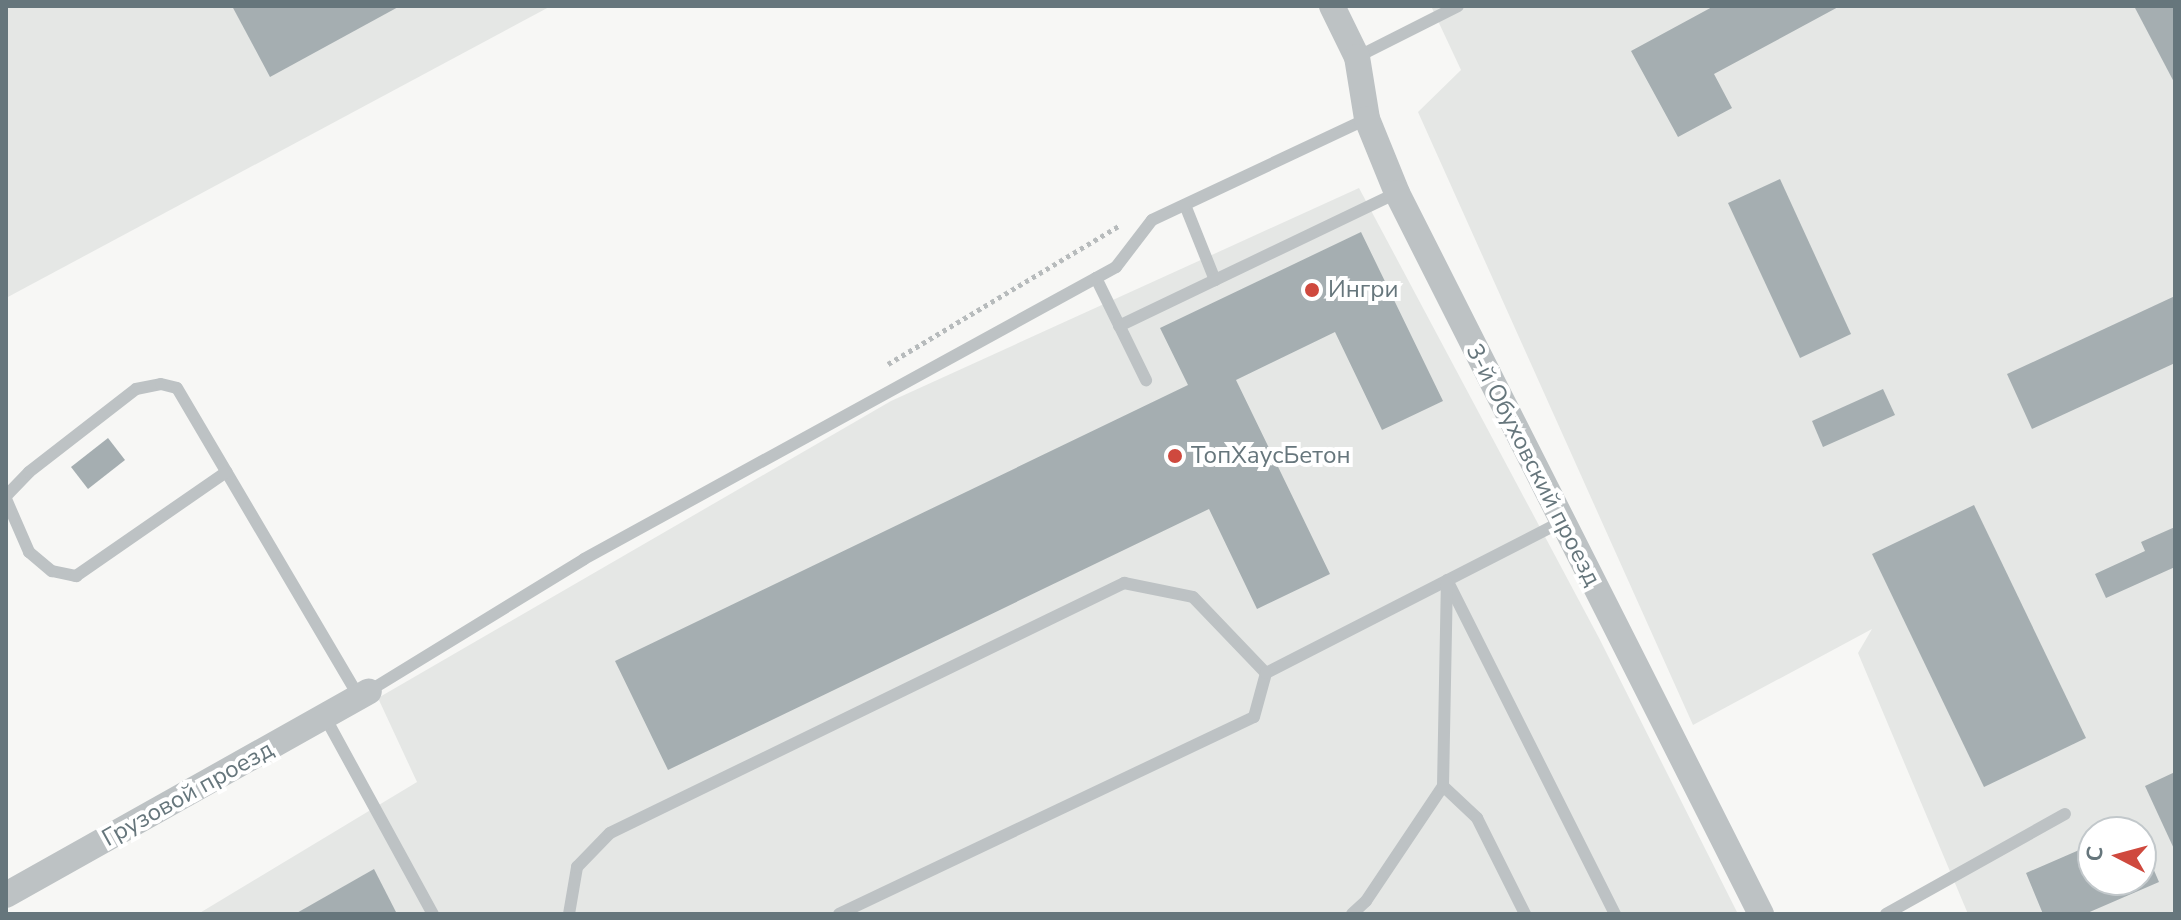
<!DOCTYPE html>
<html>
<head>
<meta charset="utf-8">
<style>
	body { margin:0 }
	#map { position:relative; width:2181px; height:920px; overflow:hidden; background:#f7f7f5; font-family:"Nunito Sans",sans-serif }
	div>[style] { position:absolute }
	[style*='--x'] { left:calc(var(--x)*1px); top:calc(var(--y)*1px); width:calc(var(--w)*1px); rotate:calc(var(--a)*1deg) }
	.built>* { inset:0; background:#e5e7e5 }
	.building>* { inset:0; background:#a5aeb1 }
	.path>* { height:5px; margin-top:-2.5px; transform-origin:0; background:repeating-linear-gradient(90deg,#b7bbbc 0 4px,transparent 0 8px) }
	.lane>* { height:12px; margin:-6px; padding:0 6px; transform-origin:6px; border-radius:6px; background:#bdc2c4 }
	.street>* { height:26px; margin:-13px; padding:0 13px; transform-origin:13px; border-radius:13px; background:#bdc2c4 }
	.dots>* { width:22px; height:22px; translate:-50% -50%; box-sizing:border-box; border:4px solid #fff; border-radius:50% }
	span { translate:-50% -50%; white-space:nowrap; text-align:center; line-height:1.15; -webkit-text-stroke:8px #fff; paint-order:stroke }
	.poi-label { font-size:24px; color:#66767c }
	.left { translate:0 -50%; text-align:left }
	.street-label { font-size:24px; color:#66767c }
	.frame { position:absolute; inset:0; border:8px solid #66767c; pointer-events:none }
	.north { position:absolute; left:2077px; top:816px; width:80px; height:80px; box-sizing:border-box; background:#fff; border:2px solid #c2c8cb; border-radius:50%; rotate:276deg; font-size:22px; font-weight:700; line-height:32px; text-align:center; color:#66767c }
	.north::after { content:''; display:block; margin:auto; width:28px; height:36px; background:#cf493e; clip-path:polygon(50% 0,100% 100%,50% 72%,0 100%) }
</style>
</head>
<body>
<div id="map">
	<div class="built">
		<div style="clip-path:polygon(6px 6px,551px 6px,6px 298px)"></div>
		<div style="clip-path:polygon(evenodd,1431px 6px,2175px 6px,2175px 914px,1968px 914px,1858px 653px,1872px 629px,1693px 725px,1418px 112px,1461px 70px,1431px 6px,2093px 832px,2141px 832px,2141px 880px,2093px 880px,2093px 832px)"></div>
		<div style="clip-path:polygon(1359px 188px,1599px 638px,1738px 914px,198px 914px,417px 782px,378px 698px,891px 401px)"></div>
	</div>
	<div class="building">
		<div style="clip-path:polygon(232px 6px,400px 6px,270px 77px)"></div>
		<div style="clip-path:polygon(1714px 6px,1840px 6px,1714px 74px,1732px 108px,1678px 137px,1631px 51px)"></div>
		<div style="clip-path:polygon(2134px 6px,2175px 6px,2175px 84px)"></div>
		<div style="clip-path:polygon(1780px 179px,1851px 334px,1800px 358px,1728px 203px)"></div>
		<div style="clip-path:polygon(1361px 232px,1443px 401px,1382px 430px,1335px 332px,1236px 380px,1330px 574px,1257px 609px,1209px 509px,668px 770px,615px 661px,1188px 385px,1160px 328px)"></div>
		<div style="clip-path:polygon(2175px 296px,2175px 363px,2032px 429px,2007px 374px)"></div>
		<div style="clip-path:polygon(1883px 389px,1895px 415px,1823px 447px,1812px 421px)"></div>
		<div style="clip-path:polygon(108px 438px,125px 460px,88px 489px,71px 467px)"></div>
		<div style="clip-path:polygon(1974px 505px,2086px 738px,1984px 787px,1872px 554px)"></div>
		<div style="clip-path:polygon(2175px 527px,2175px 567px,2106px 598px,2095px 574px,2145px 551px,2141px 542px)"></div>
		<div style="clip-path:polygon(2175px 772px,2175px 851px,2145px 786px)"></div>
		<div style="clip-path:polygon(2141px 840px,2159px 882px,2085px 914px,2043px 914px,2026px 873px,2093px 844px,2093px 880px,2141px 880px)"></div>
		<div style="clip-path:polygon(374px 869px,397px 914px,295px 914px)"></div>
	</div>
	<div class="path">
		<div style="--x:888;--y:364;--w:269;--a:-30.9"></div>
	</div>
	<div class="lane">
		<div style="--x:1357;--y:57;--w:113;--a:-26.8"></div>
		<div style="--x:1185;--y:205;--w:81;--a:68.2"></div>
		<div style="--x:1096;--y:278;--w:114;--a:63.9"></div>
		<div style="--x:1119;--y:326;--w:308;--a:-25.6"></div>
		<div style="--x:6;--y:496;--w:33;--a:-46"></div>
		<div style="--x:29;--y:472;--w:135;--a:-37.8"></div>
		<div style="--x:136;--y:389;--w:25;--a:-11"></div>
		<div style="--x:161;--y:384;--w:16;--a:14"></div>
		<div style="--x:177;--y:388;--w:359;--a:59.5"></div>
		<div style="--x:6;--y:499;--w:58;--a:66.5"></div>
		<div style="--x:29;--y:552;--w:30;--a:40"></div>
		<div style="--x:52;--y:571;--w:25;--a:12"></div>
		<div style="--x:76;--y:576;--w:183;--a:-34.7"></div>
		<div style="--x:1447;--y:580;--w:374;--a:63.3"></div>
		<div style="--x:369;--y:691;--w:252;--a:-31.5"></div>
		<div style="--x:584;--y:559;--w:607;--a:-28.76"></div>
		<div style="--x:1116;--y:267;--w:59;--a:-52.5"></div>
		<div style="--x:1152;--y:220;--w:238;--a:-25.2"></div>
		<div style="--x:325;--y:717;--w:225;--a:61.3"></div>
		<div style="--x:1443;--y:786;--w:47;--a:43.3"></div>
		<div style="--x:1477;--y:818;--w:107;--a:63.4"></div>
		<div style="--x:569;--y:914;--w:48;--a:-80.3"></div>
		<div style="--x:577;--y:867;--w:47;--a:-45.9"></div>
		<div style="--x:610;--y:833;--w:572;--a:-25.94"></div>
		<div style="--x:1124;--y:583;--w:70;--a:11.5"></div>
		<div style="--x:1193;--y:597;--w:105;--a:46.2"></div>
		<div style="--x:839;--y:914;--w:459;--a:-25.4"></div>
		<div style="--x:1254;--y:717;--w:46;--a:-74.7"></div>
		<div style="--x:1266;--y:673;--w:331;--a:-27.1"></div>
		<div style="--x:1352;--y:914;--w:19;--a:-43"></div>
		<div style="--x:1366;--y:901;--w:138;--a:-56.2"></div>
		<div style="--x:1443;--y:786;--w:203;--a:-88.9"></div>
		<div style="--x:1886;--y:914;--w:205;--a:-29.2"></div>
	</div>
	<div class="street">
		<div style="--x:1332;--y:6;--w:57;--a:63.9"></div>
		<div style="--x:1357;--y:57;--w:63;--a:80.8"></div>
		<div style="--x:1367;--y:119;--w:80;--a:67.9"></div>
		<div style="--x:1397;--y:193;--w:808;--a:63.21"></div>
		<div style="--x:6;--y:895;--w:416;--a:-29.3"></div>
	</div>
	<div class="dots">
		<div style="left:1312px;top:290px;background:#cf493e"></div>
		<div style="left:1175px;top:456px;background:#cf493e"></div>
	</div>
	<div class="poi-label">
		<span class="left" style="left:1328px;top:290px">Ингри</span>
		<span class="left" style="left:1191px;top:456px">ТопХаусБетон</span>
	</div>
	<div class="street-label">
		<span style="left:1533px;top:465px;rotate:63deg">3-й Обуховский проезд</span>
		<span style="left:188px;top:794px;rotate:-29deg">Грузовой проезд</span>
	</div>
	<div class="frame"></div>
	<div class="north">С</div>
</div>
</body>
</html>
